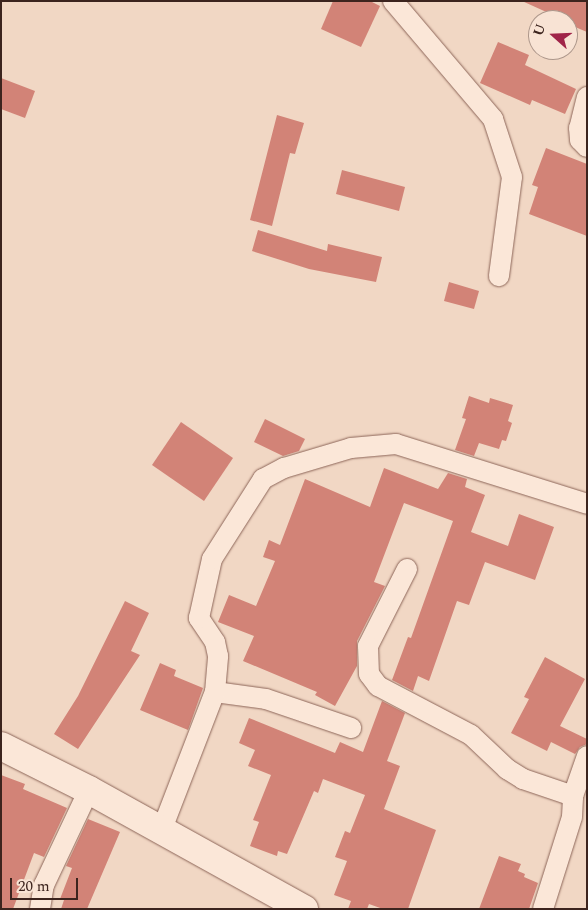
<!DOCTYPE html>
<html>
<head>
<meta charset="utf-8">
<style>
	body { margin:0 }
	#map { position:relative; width:588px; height:910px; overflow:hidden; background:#f1d7c4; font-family:Spectral,serif }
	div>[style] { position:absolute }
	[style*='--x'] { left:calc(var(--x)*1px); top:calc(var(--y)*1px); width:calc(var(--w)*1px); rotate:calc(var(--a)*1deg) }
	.building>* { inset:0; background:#d28377 }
	.roads { filter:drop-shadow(0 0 1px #8d6659) drop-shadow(0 0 1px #8d6659) }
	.street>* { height:20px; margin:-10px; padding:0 10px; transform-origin:10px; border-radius:10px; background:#fbe7d8 }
	.secondary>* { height:28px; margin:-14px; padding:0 14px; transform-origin:14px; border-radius:14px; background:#fbe7d8 }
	span { translate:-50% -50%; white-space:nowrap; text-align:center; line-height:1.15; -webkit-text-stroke:4px #f8e3d4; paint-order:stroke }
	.frame { position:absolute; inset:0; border:2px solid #3c241e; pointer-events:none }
	.north { position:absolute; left:528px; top:10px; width:50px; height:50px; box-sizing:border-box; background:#f8e3d4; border:1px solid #ad978b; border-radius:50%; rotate:290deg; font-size:14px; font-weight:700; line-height:20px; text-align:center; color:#3c241e }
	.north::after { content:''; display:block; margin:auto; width:18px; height:22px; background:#a02448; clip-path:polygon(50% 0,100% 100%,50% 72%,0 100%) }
	.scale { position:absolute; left:10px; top:878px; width:68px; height:22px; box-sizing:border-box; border:2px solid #3c241e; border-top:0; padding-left:6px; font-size:15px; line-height:18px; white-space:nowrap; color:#3c241e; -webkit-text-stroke:4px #f8e3d4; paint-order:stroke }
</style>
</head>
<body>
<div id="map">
	<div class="building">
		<div style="clip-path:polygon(333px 1px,370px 1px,380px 6px,361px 47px,321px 29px)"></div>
		<div style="clip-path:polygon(522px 1px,587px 1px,587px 32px,568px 24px,568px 20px,557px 20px,552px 18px,553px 15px)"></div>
		<div style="clip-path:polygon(498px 42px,529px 55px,525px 65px,576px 89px,565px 114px,532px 100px,530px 105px,480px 83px)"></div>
		<div style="clip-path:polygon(1px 78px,35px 91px,25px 118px,1px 109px)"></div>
		<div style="clip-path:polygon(277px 115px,304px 123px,295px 154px,290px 153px,272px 226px,250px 220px)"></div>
		<div style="clip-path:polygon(546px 148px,587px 164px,587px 236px,529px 214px,538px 187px,532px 185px)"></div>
		<div style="clip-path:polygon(342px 170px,405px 187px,399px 211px,336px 194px)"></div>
		<div style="clip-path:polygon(258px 230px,327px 251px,328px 244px,382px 257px,376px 282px,309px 269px,252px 251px)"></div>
		<div style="clip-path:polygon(449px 282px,479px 291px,474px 309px,444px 301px)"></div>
		<div style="clip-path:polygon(469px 396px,489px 403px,490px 398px,513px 405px,508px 421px,512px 423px,506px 441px,502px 440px,499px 449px,479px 443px,474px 456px,455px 450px,466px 419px,462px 418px)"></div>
		<div style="clip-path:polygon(265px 419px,305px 439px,299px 451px,283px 456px,254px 442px)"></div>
		<div style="clip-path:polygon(181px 422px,233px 458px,204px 501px,152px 465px)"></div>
		<div style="clip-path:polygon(384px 468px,438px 489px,448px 473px,467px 479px,465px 487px,485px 495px,471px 532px,508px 546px,519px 514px,554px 527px,535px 580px,485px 562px,469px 605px,457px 601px,429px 681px,418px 676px,413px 691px,392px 680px,408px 637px,411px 638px,453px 521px,404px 503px,374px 582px,385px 586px,357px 641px,357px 666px,335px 706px,315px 695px,317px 692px,243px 661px,254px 636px,218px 622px,229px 595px,256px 606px,275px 561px,263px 557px,269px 540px,280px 545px,305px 479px,370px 507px)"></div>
		<div style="clip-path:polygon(125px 601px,149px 613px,131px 651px,140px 655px,78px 749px,54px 734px,78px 696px)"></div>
		<div style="clip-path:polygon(545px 657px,585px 679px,560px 726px,587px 739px,587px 744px,580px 747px,575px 754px,551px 742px,547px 751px,511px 733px,529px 699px,524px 697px)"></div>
		<div style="clip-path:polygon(160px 663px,176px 670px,174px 676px,203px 688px,188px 730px,140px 710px)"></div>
		<div style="clip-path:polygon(382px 701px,405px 713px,387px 761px,400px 766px,384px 809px,436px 830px,408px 909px,383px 909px,369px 904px,367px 909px,348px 909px,351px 901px,334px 895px,347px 861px,335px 857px,345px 831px,350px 833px,365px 795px,323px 779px,318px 793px,314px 791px,287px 854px,278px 851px,277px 856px,250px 846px,259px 822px,253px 820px,271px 775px,248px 766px,255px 750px,239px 743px,249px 718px,335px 753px,340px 742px,363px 752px)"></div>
		<div style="clip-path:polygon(1px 775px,25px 784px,23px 789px,67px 808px,44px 857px,34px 853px,13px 909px,1px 909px)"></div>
		<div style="clip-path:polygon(88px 819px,120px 832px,87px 909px,61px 909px,64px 900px,60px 899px,72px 868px,66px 866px)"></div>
		<div style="clip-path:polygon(499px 856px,521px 864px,518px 871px,525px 874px,524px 877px,538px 883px,529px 909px,479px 909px)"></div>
	</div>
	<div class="roads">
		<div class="street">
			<div style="--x:393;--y:1;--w:155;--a:49.7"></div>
			<div style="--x:493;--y:119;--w:61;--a:71.9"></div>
			<div style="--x:512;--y:177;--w:100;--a:97.5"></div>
			<div style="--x:587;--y:97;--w:32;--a:104"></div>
			<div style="--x:579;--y:128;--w:12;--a:85"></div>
			<div style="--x:580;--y:140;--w:10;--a:45"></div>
			<div style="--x:407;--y:569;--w:86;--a:116.9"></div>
			<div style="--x:368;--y:646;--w:28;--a:88"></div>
			<div style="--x:369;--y:674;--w:15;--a:53"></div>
			<div style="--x:378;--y:686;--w:105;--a:27.8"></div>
			<div style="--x:471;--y:735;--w:50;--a:43.4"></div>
			<div style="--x:507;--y:769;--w:19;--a:32"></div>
			<div style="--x:523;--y:779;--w:53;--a:18.8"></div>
			<div style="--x:215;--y:692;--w:51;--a:7.8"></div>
			<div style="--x:266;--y:699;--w:90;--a:18.8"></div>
			<div style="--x:162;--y:829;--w:147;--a:-68.9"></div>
			<div style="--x:215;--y:692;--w:36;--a:-85"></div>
			<div style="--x:218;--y:656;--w:14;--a:-102"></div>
			<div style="--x:215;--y:642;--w:29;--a:-124"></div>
			<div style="--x:199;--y:618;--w:60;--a:-77.6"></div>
			<div style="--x:212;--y:559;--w:95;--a:-57.5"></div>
			<div style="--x:263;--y:479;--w:24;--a:-28"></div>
			<div style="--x:284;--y:468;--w:70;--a:-16.6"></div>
			<div style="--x:351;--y:448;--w:45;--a:-5.1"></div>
			<div style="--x:396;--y:444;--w:200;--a:17.4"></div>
			<div style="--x:40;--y:909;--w:24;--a:-81"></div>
			<div style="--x:44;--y:885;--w:105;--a:-64.7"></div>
			<div style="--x:543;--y:909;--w:96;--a:-72.5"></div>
			<div style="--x:572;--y:817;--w:21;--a:-87"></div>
			<div style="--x:573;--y:796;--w:42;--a:-70.7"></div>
		</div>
		<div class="secondary">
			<div style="--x:1;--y:746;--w:98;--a:26.6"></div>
			<div style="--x:89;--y:790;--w:246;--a:29"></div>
		</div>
	</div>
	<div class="frame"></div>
	<div class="north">U</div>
	<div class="scale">20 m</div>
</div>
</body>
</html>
